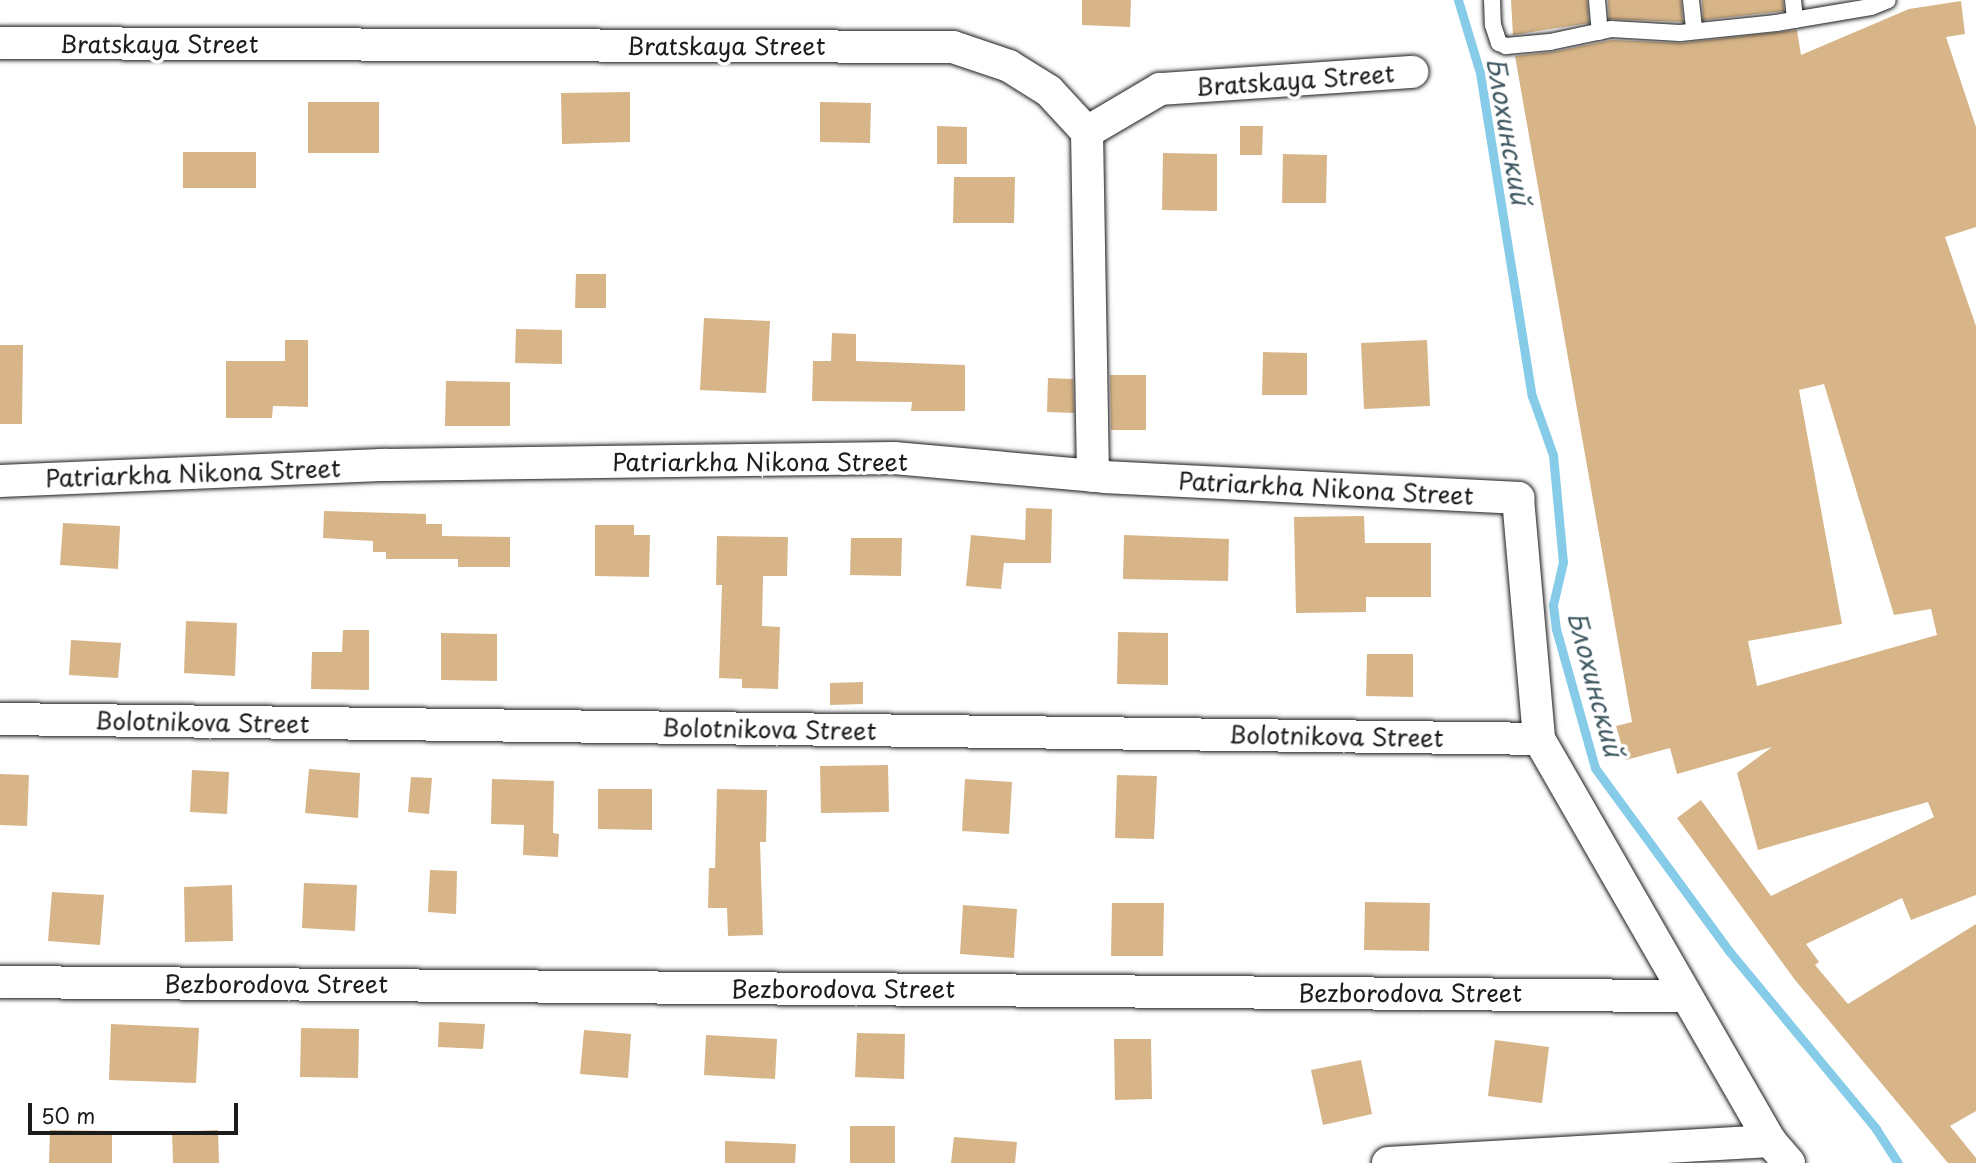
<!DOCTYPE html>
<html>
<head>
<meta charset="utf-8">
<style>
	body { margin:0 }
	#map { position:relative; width:1976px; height:1163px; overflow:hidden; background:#fff; font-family:"Playpen Sans",sans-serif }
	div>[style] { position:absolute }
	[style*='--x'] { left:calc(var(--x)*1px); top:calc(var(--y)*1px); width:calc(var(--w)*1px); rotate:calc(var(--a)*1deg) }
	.stream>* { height:9px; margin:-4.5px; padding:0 4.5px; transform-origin:4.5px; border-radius:4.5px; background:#86cce8 }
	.building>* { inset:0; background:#d7b589 }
	.roads { filter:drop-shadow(0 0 2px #1c1c1c) drop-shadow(0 0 2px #1c1c1c) }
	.service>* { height:16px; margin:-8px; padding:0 8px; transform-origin:8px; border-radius:8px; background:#fff }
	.minor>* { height:32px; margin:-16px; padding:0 16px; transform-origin:16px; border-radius:16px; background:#fff }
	span { translate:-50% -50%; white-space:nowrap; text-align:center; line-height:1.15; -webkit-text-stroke:7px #fff; paint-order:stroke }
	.street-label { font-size:24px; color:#1c1c1c }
	.water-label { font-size:26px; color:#415a63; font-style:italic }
	.scale { position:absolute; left:28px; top:1103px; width:210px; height:32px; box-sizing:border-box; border:4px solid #1c1c1c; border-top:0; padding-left:9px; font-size:21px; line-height:24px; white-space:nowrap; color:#1c1c1c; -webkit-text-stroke:5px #fff; paint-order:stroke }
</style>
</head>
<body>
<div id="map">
	<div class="stream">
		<div style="--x:1458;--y:0;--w:76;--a:73.2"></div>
		<div style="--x:1480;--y:73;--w:327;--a:80.9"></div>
		<div style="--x:1532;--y:396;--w:63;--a:70.4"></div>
		<div style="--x:1553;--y:455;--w:107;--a:84.7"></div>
		<div style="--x:1563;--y:562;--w:44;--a:103.1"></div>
		<div style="--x:1553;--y:605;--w:24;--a:83"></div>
		<div style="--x:1556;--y:629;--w:144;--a:74.3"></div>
		<div style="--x:1595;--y:768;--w:227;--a:53.8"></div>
		<div style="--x:1729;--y:951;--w:231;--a:50.4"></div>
		<div style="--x:1876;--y:1129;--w:40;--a:57.1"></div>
	</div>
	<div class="building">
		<div style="clip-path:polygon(1082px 0,1131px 0,1130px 27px,1082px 25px)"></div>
		<div style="clip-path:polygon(1511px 0,1587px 0,1589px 23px,1513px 35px)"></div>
		<div style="clip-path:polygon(1608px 0,1681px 0,1683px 22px,1609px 19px)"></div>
		<div style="clip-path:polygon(1702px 0,1783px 0,1784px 11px,1703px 20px)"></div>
		<div style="clip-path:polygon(evenodd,1961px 1px,1965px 34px,1946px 37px,1976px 127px,1976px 227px,1945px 237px,1976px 326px,1976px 895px,1911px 920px,1902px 898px,1806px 944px,1819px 962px,1815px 965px,1848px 1004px,1976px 924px,1976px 1111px,1950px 1126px,1976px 1158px,1976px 1163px,1948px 1163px,1795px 980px,1677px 818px,1701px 800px,1771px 896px,1934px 817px,1928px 802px,1758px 850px,1737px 773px,1772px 747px,1677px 774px,1670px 748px,1626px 760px,1616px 726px,1632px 722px,1515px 56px,1552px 52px,1612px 40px,1681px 43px,1797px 30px,1801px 55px,1909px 9px,1961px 1px,1824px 384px,1894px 615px,1931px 609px,1937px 635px,1757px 686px,1748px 641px,1842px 624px,1799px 390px,1824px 384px)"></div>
		<div style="clip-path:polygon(630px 92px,630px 142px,562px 144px,561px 93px)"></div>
		<div style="clip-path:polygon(308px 102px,379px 102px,379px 153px,308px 153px)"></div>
		<div style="clip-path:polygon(820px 102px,871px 103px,870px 143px,820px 142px)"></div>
		<div style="clip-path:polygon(937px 126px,967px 127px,967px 164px,937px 164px)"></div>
		<div style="clip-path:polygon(1240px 126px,1263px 126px,1262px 155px,1240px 155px)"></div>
		<div style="clip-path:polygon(183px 152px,256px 152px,256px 188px,183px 188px)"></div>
		<div style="clip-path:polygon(1163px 153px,1217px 154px,1217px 211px,1162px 210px)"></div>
		<div style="clip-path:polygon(1283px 154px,1327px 155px,1326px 203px,1282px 203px)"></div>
		<div style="clip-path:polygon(954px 177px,1015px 177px,1014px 223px,953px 223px)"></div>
		<div style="clip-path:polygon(576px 274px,606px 274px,606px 308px,575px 308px)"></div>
		<div style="clip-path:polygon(704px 318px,770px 321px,766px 393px,700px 390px)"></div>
		<div style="clip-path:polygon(516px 329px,562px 330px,562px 364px,515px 363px)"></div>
		<div style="clip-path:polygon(832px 333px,856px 334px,856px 361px,965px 365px,965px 411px,911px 411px,912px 402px,812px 401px,813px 361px,831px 361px)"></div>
		<div style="clip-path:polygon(285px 340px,308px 340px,308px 407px,273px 406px,272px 418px,226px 418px,226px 361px,285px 361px)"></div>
		<div style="clip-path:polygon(1427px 340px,1430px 406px,1364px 409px,1361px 343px)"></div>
		<div style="clip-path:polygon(0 345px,23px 345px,22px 424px,0 424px)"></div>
		<div style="clip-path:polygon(1263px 352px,1307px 353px,1307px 395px,1262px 395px)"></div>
		<div style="clip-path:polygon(1110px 375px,1146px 375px,1146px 430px,1111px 430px)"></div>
		<div style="clip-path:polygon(1048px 378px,1073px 379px,1074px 413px,1047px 412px)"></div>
		<div style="clip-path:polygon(446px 381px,510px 382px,510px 426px,445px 426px)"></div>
		<div style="clip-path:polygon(1026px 508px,1052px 509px,1051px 563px,1004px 563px,1001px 589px,966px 586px,971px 535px,1025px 540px)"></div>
		<div style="clip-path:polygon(324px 511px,426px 514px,426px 524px,442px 524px,442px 536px,510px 537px,510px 567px,458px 567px,458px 559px,386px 559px,386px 552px,373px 552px,373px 541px,323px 538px)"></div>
		<div style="clip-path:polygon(1364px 516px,1365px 543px,1431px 543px,1431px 597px,1366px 597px,1366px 612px,1296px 613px,1294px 517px)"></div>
		<div style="clip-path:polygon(63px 523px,120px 526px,118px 569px,60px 565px)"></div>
		<div style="clip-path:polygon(595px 525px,634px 525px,634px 535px,650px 535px,649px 577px,595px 576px)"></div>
		<div style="clip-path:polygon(1124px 535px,1229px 539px,1228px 581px,1123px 579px)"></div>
		<div style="clip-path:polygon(717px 536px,788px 537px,787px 576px,763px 576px,762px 626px,780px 627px,778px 689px,742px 688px,742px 679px,719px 678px,722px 585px,716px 585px)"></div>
		<div style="clip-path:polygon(851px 538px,902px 538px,901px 576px,850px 575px)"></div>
		<div style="clip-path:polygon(186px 621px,237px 623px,235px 676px,184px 673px)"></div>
		<div style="clip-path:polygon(343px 630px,369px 630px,369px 690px,311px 689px,312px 652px,342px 652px)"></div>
		<div style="clip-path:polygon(1118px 632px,1168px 633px,1168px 685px,1117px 684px)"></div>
		<div style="clip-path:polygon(441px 633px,497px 634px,497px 681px,441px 680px)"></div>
		<div style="clip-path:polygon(71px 640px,121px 643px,118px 678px,69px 675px)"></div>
		<div style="clip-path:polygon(1367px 654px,1413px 654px,1413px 697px,1366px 696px)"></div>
		<div style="clip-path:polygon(863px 682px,863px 704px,830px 705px,830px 683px)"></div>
		<div style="clip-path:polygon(888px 765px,889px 812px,821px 813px,820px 766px)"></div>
		<div style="clip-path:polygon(309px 769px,360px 773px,358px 818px,305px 813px)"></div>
		<div style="clip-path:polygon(192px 770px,229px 772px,227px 814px,190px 812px)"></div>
		<div style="clip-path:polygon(0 774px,29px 775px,27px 826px,0 825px)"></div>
		<div style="clip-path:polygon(1117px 775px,1157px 776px,1154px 839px,1115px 838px)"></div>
		<div style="clip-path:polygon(411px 777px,432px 778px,429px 814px,408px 812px)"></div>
		<div style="clip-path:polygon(492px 779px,554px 781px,553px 833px,559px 834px,558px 857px,523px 855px,524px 825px,491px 824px)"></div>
		<div style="clip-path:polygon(965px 779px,1012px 782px,1009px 834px,962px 831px)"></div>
		<div style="clip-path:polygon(598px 789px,652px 789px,652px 830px,598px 829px)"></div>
		<div style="clip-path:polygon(717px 789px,767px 790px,766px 842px,760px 842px,763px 935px,728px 936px,727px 908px,708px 908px,709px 868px,715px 868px)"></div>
		<div style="clip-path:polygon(430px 870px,457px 871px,456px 914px,428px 912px)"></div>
		<div style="clip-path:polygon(304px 883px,357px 885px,355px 931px,302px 928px)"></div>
		<div style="clip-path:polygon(232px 885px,233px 941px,185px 942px,184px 887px)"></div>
		<div style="clip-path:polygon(52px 892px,104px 895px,100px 945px,48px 941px)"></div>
		<div style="clip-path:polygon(1365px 902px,1430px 903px,1429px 951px,1364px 950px)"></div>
		<div style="clip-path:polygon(1112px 903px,1164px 903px,1163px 956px,1111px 956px)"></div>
		<div style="clip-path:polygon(963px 905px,1017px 909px,1014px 958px,960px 954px)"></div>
		<div style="clip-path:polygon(439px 1022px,485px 1024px,483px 1049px,438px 1047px)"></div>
		<div style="clip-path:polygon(111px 1024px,199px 1028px,196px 1083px,109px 1080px)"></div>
		<div style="clip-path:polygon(301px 1028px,359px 1029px,358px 1078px,300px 1077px)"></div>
		<div style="clip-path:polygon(584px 1030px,631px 1034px,628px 1078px,580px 1074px)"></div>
		<div style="clip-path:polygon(857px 1033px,905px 1034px,904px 1079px,855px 1077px)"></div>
		<div style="clip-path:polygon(706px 1035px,777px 1039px,775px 1079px,704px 1075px)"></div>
		<div style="clip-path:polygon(1114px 1039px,1151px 1039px,1152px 1099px,1115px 1100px)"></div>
		<div style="clip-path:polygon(1495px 1040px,1549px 1047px,1542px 1103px,1488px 1096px)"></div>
		<div style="clip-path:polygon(1361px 1060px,1372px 1114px,1323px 1125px,1311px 1070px)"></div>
		<div style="clip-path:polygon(850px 1126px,895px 1126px,895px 1163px,850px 1163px)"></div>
		<div style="clip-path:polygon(50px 1130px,112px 1131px,112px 1163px,49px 1163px)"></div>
		<div style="clip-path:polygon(218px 1130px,219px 1163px,173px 1163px,172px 1132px)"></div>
		<div style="clip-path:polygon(954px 1137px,1017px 1142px,1015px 1163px,951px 1163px)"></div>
		<div style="clip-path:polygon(725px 1141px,796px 1144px,795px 1163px,725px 1163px)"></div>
	</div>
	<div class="roads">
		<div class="service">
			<div style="--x:1492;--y:0;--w:25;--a:88"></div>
			<div style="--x:1493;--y:25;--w:19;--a:72"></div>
			<div style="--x:1499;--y:43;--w:8;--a:23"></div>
			<div style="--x:1506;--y:46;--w:44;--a:-5.2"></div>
			<div style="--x:1550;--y:42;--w:62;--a:-12"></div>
			<div style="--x:1611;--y:29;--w:69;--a:3.3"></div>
			<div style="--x:1680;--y:33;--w:97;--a:-5.9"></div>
			<div style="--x:1776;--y:23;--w:96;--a:-9.6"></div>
			<div style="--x:1871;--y:7;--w:18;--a:-22"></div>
			<div style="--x:1597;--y:0;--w:32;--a:85"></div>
			<div style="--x:1691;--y:0;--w:31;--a:84"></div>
			<div style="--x:1793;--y:0;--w:20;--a:84"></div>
		</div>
		<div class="minor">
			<div style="--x:0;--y:43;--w:953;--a:0.24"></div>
			<div style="--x:953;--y:47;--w:59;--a:18.7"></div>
			<div style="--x:1009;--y:66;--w:47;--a:32"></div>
			<div style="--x:1049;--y:91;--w:56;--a:47.2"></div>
			<div style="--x:1087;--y:132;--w:85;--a:-30.5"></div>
			<div style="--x:1160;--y:89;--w:253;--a:-3.9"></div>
			<div style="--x:1087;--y:132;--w:344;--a:89"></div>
			<div style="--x:0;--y:481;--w:387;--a:-2.4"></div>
			<div style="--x:387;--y:465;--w:507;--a:-0.79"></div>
			<div style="--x:894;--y:458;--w:212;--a:5.1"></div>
			<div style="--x:1105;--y:477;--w:414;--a:2.9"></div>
			<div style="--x:1518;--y:498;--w:242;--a:85"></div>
			<div style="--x:1539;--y:739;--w:464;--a:60.1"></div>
			<div style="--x:1770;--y:1141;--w:29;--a:49"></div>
			<div style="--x:0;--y:719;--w:1539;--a:0.74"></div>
			<div style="--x:0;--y:982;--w:1685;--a:0.48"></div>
			<div style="--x:1388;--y:1163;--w:383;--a:-3.3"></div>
		</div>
	</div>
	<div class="street-label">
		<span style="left:159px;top:44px">Bratskaya Street</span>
		<span style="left:726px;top:46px">Bratskaya Street</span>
		<span style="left:1295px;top:80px;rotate:-4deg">Bratskaya Street</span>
		<span style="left:760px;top:462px">Patriarkha Nikona Street</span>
		<span style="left:193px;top:473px;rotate:-2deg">Patriarkha Nikona Street</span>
		<span style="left:1326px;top:488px;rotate:3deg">Patriarkha Nikona Street</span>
		<span style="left:202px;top:722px;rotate:1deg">Bolotnikova Street</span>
		<span style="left:769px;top:729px;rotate:1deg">Bolotnikova Street</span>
		<span style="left:1336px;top:736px;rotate:1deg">Bolotnikova Street</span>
		<span style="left:276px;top:984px">Bezborodova Street</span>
		<span style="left:843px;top:989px">Bezborodova Street</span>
		<span style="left:1410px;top:993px">Bezborodova Street</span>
	</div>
	<div class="water-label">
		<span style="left:1509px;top:131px;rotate:80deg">Блохинский</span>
		<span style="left:1596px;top:684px;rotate:75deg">Блохинский</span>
	</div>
	<div class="scale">50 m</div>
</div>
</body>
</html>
